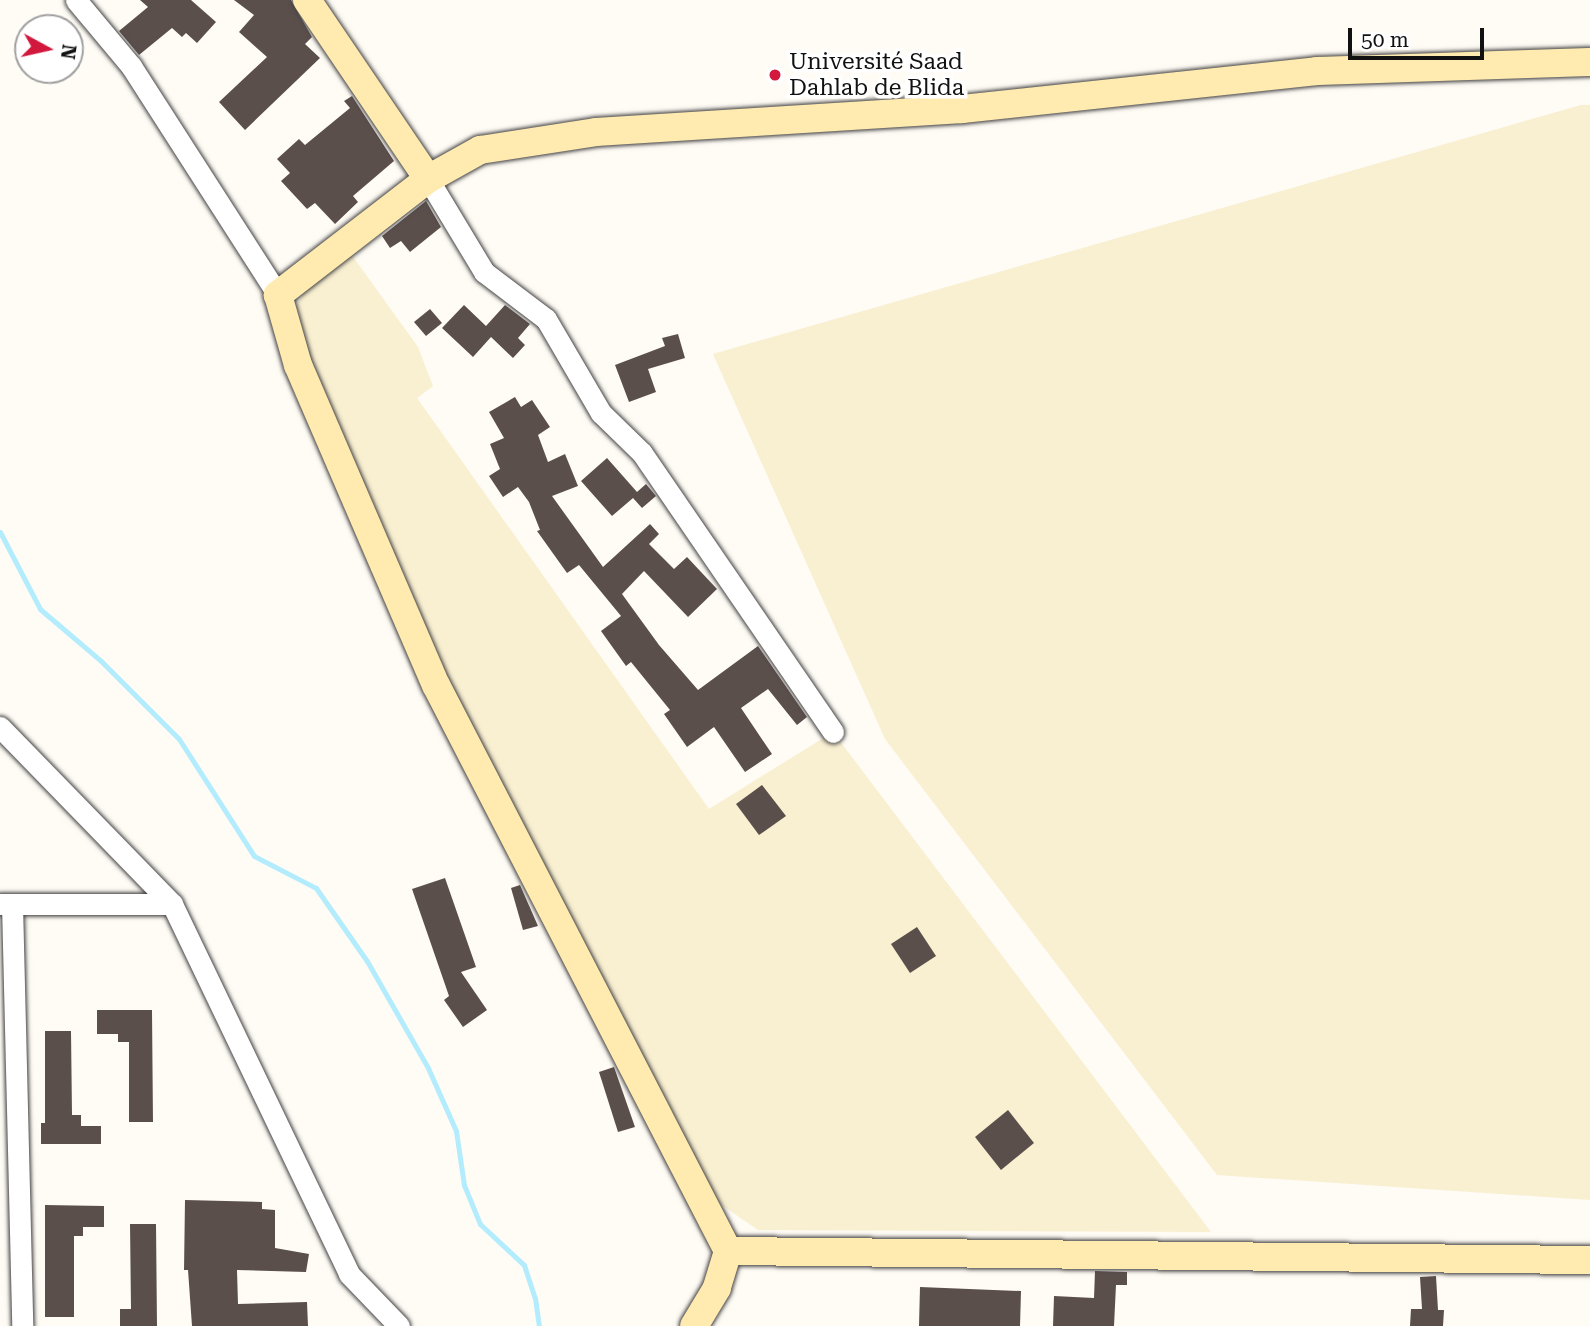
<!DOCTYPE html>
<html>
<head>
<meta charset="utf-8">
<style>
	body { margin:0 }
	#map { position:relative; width:1590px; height:1326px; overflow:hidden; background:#fffbf5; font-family:"Roboto Serif",serif }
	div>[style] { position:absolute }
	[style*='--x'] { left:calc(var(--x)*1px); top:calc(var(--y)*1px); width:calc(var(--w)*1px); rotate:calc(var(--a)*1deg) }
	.farmland>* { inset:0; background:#f9efd1 }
	.stream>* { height:5px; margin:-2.5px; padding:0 2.5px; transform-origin:2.5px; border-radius:2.5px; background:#b3ecfd }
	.building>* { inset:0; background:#5b4f4c }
	.roads { filter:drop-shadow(0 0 2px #444) drop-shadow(0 0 2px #444) }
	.street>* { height:21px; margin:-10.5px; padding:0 10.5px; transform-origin:10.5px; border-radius:10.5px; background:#fff }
	.secondary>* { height:28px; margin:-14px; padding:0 14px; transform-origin:14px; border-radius:14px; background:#ffeab0 }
	.dots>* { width:19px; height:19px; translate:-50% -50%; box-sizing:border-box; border:4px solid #fff; border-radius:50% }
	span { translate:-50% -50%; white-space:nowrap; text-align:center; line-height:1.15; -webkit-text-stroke:7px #fff; paint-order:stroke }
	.poi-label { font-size:23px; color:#111 }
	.left { translate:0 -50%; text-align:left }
	.north { position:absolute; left:14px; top:14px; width:70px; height:70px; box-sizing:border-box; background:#fff; border:2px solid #a0a0a0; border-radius:50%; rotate:98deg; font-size:19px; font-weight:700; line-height:28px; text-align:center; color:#111 }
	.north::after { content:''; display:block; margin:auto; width:24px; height:32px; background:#d2183d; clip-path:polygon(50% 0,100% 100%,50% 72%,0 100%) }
	.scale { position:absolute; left:1348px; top:28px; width:136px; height:32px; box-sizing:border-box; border:4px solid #111; border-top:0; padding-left:9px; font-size:21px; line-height:24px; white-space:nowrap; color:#111; -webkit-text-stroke:5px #fff; paint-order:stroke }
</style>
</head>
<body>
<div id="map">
	<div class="farmland">
		<div style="clip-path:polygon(1581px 105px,1590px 105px,1590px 1200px,1217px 1175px,885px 739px,713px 354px)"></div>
		<div style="clip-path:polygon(351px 254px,418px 347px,433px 386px,417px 398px,709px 809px,833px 732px,1211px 1232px,758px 1230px,713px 1199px,437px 669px,290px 316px,309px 284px)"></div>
	</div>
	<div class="stream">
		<div style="--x:0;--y:532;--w:87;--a:62.5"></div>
		<div style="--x:40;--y:609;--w:80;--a:40.4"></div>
		<div style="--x:101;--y:661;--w:110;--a:45"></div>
		<div style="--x:179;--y:739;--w:139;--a:57.3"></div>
		<div style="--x:254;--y:856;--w:70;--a:27.3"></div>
		<div style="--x:316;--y:888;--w:89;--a:55.1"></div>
		<div style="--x:367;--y:961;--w:123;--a:60.3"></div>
		<div style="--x:428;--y:1068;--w:69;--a:66"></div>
		<div style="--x:456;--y:1131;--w:55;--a:81.6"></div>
		<div style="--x:464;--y:1185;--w:42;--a:67.7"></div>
		<div style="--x:480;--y:1224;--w:60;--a:43"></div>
		<div style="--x:524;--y:1265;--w:35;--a:72"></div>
		<div style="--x:535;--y:1298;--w:28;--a:82"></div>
	</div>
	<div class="building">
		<div style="clip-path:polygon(140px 0,191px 0,216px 22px,197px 43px,186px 33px,182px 37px,172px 28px,139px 55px,119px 31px,148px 7px)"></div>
		<div style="clip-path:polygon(234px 0,291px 0,312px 37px,305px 44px,320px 58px,245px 130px,219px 102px,267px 57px,239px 32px,254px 15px)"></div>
		<div style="clip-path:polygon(352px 96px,394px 161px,353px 196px,358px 202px,335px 224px,315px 203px,307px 209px,281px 181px,290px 173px,277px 159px,299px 139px,305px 145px,350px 108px,344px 101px)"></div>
		<div style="clip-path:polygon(426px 201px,441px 227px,410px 252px,401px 241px,390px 248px,382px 236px)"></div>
		<div style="clip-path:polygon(464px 305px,486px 326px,505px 305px,530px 324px,518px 338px,525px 345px,513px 358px,491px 337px,473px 357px,442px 328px)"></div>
		<div style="clip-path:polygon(430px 309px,442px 323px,426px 336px,414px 322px)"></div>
		<div style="clip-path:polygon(678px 334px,685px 358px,648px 369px,656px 392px,629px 402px,615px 365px,665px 346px,662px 338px)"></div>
		<div style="clip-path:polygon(515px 397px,521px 407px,532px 400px,550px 427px,538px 435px,548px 462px,565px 454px,578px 486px,552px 496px,603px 567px,650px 524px,659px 534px,649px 544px,674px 569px,687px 557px,717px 589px,688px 617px,644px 571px,622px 594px,659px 645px,698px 690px,758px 646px,807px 717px,797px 725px,768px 689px,741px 708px,772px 754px,745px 772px,714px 727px,687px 747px,664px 714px,670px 710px,631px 662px,626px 666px,601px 631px,621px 616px,579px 565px,567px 573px,537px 531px,540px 530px,529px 502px,518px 487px,503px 497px,489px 476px,500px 469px,490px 444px,504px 438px,489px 412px)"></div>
		<div style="clip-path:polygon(607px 458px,637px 492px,646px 484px,656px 496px,642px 508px,633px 498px,612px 516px,581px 481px)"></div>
		<div style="clip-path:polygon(762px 785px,786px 816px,759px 835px,736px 804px)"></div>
		<div style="clip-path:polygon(445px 878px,476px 967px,461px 972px,487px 1010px,463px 1027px,444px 1000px,449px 996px,412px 889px)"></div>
		<div style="clip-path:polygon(520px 885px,538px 926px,523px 930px,511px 888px)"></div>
		<div style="clip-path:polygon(917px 927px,936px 956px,910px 973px,891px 944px)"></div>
		<div style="clip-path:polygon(97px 1010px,152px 1010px,153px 1122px,129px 1122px,129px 1042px,118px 1042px,118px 1034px,97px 1034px)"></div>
		<div style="clip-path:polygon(45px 1031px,71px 1031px,72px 1115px,81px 1115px,81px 1126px,101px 1126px,101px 1144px,41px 1144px,41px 1123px,45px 1123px)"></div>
		<div style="clip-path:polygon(614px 1067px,635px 1127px,618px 1132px,599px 1072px)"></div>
		<div style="clip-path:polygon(1008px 1110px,1034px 1143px,1001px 1170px,975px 1137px)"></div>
		<div style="clip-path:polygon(185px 1200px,262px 1202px,262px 1209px,275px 1210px,275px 1248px,309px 1254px,306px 1272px,237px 1270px,238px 1304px,307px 1302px,308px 1326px,192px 1326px,188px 1270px,184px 1270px)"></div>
		<div style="clip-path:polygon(45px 1205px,104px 1206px,104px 1227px,83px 1227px,83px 1236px,74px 1236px,74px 1317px,45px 1317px)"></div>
		<div style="clip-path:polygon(130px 1224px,156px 1224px,157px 1326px,120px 1326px,120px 1309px,131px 1309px)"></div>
		<div style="clip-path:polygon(1095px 1271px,1127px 1272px,1127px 1285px,1116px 1285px,1114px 1326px,1053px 1326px,1054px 1296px,1094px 1298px)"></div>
		<div style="clip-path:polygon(1436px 1276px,1438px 1310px,1444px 1310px,1443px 1326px,1410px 1326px,1411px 1309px,1422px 1309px,1420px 1277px)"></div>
		<div style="clip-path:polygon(920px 1287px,1021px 1291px,1020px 1326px,919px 1326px)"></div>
	</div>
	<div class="roads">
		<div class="street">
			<div style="--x:76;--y:0;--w:86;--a:50.2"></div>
			<div style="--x:131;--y:66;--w:272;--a:57.3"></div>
			<div style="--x:428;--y:179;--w:109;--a:58.9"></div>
			<div style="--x:484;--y:272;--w:78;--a:37.2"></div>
			<div style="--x:546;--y:319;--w:109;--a:59.7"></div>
			<div style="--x:601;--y:413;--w:57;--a:44.3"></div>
			<div style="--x:642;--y:453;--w:338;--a:55.6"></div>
			<div style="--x:0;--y:727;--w:247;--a:45.8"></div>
			<div style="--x:172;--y:904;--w:410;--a:64.4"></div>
			<div style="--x:349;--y:1274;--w:72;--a:46.1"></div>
			<div style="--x:0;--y:904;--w:172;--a:0"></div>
			<div style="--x:12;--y:904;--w:422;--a:88.6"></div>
		</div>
		<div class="secondary">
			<div style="--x:307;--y:0;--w:216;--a:55.9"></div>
			<div style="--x:428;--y:179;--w:60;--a:-29.1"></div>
			<div style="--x:480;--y:150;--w:117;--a:-8.8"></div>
			<div style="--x:596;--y:132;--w:367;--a:-3.6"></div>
			<div style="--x:962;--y:109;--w:357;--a:-6.1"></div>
			<div style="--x:1317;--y:71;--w:273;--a:-1.9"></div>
			<div style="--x:428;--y:179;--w:190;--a:142.3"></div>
			<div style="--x:278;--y:295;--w:73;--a:74.1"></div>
			<div style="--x:298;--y:365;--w:348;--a:66.7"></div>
			<div style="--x:436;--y:685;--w:637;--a:62.71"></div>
			<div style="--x:728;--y:1251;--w:39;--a:107"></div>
			<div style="--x:717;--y:1288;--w:44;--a:121.2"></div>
			<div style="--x:728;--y:1251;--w:862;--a:0.6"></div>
		</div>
	</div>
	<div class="dots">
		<div style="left:775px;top:75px;background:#d2183d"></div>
	</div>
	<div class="poi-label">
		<span class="left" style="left:789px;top:75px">Université Saad<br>Dahlab de Blida</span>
	</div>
	<div class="north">N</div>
	<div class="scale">50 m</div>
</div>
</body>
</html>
